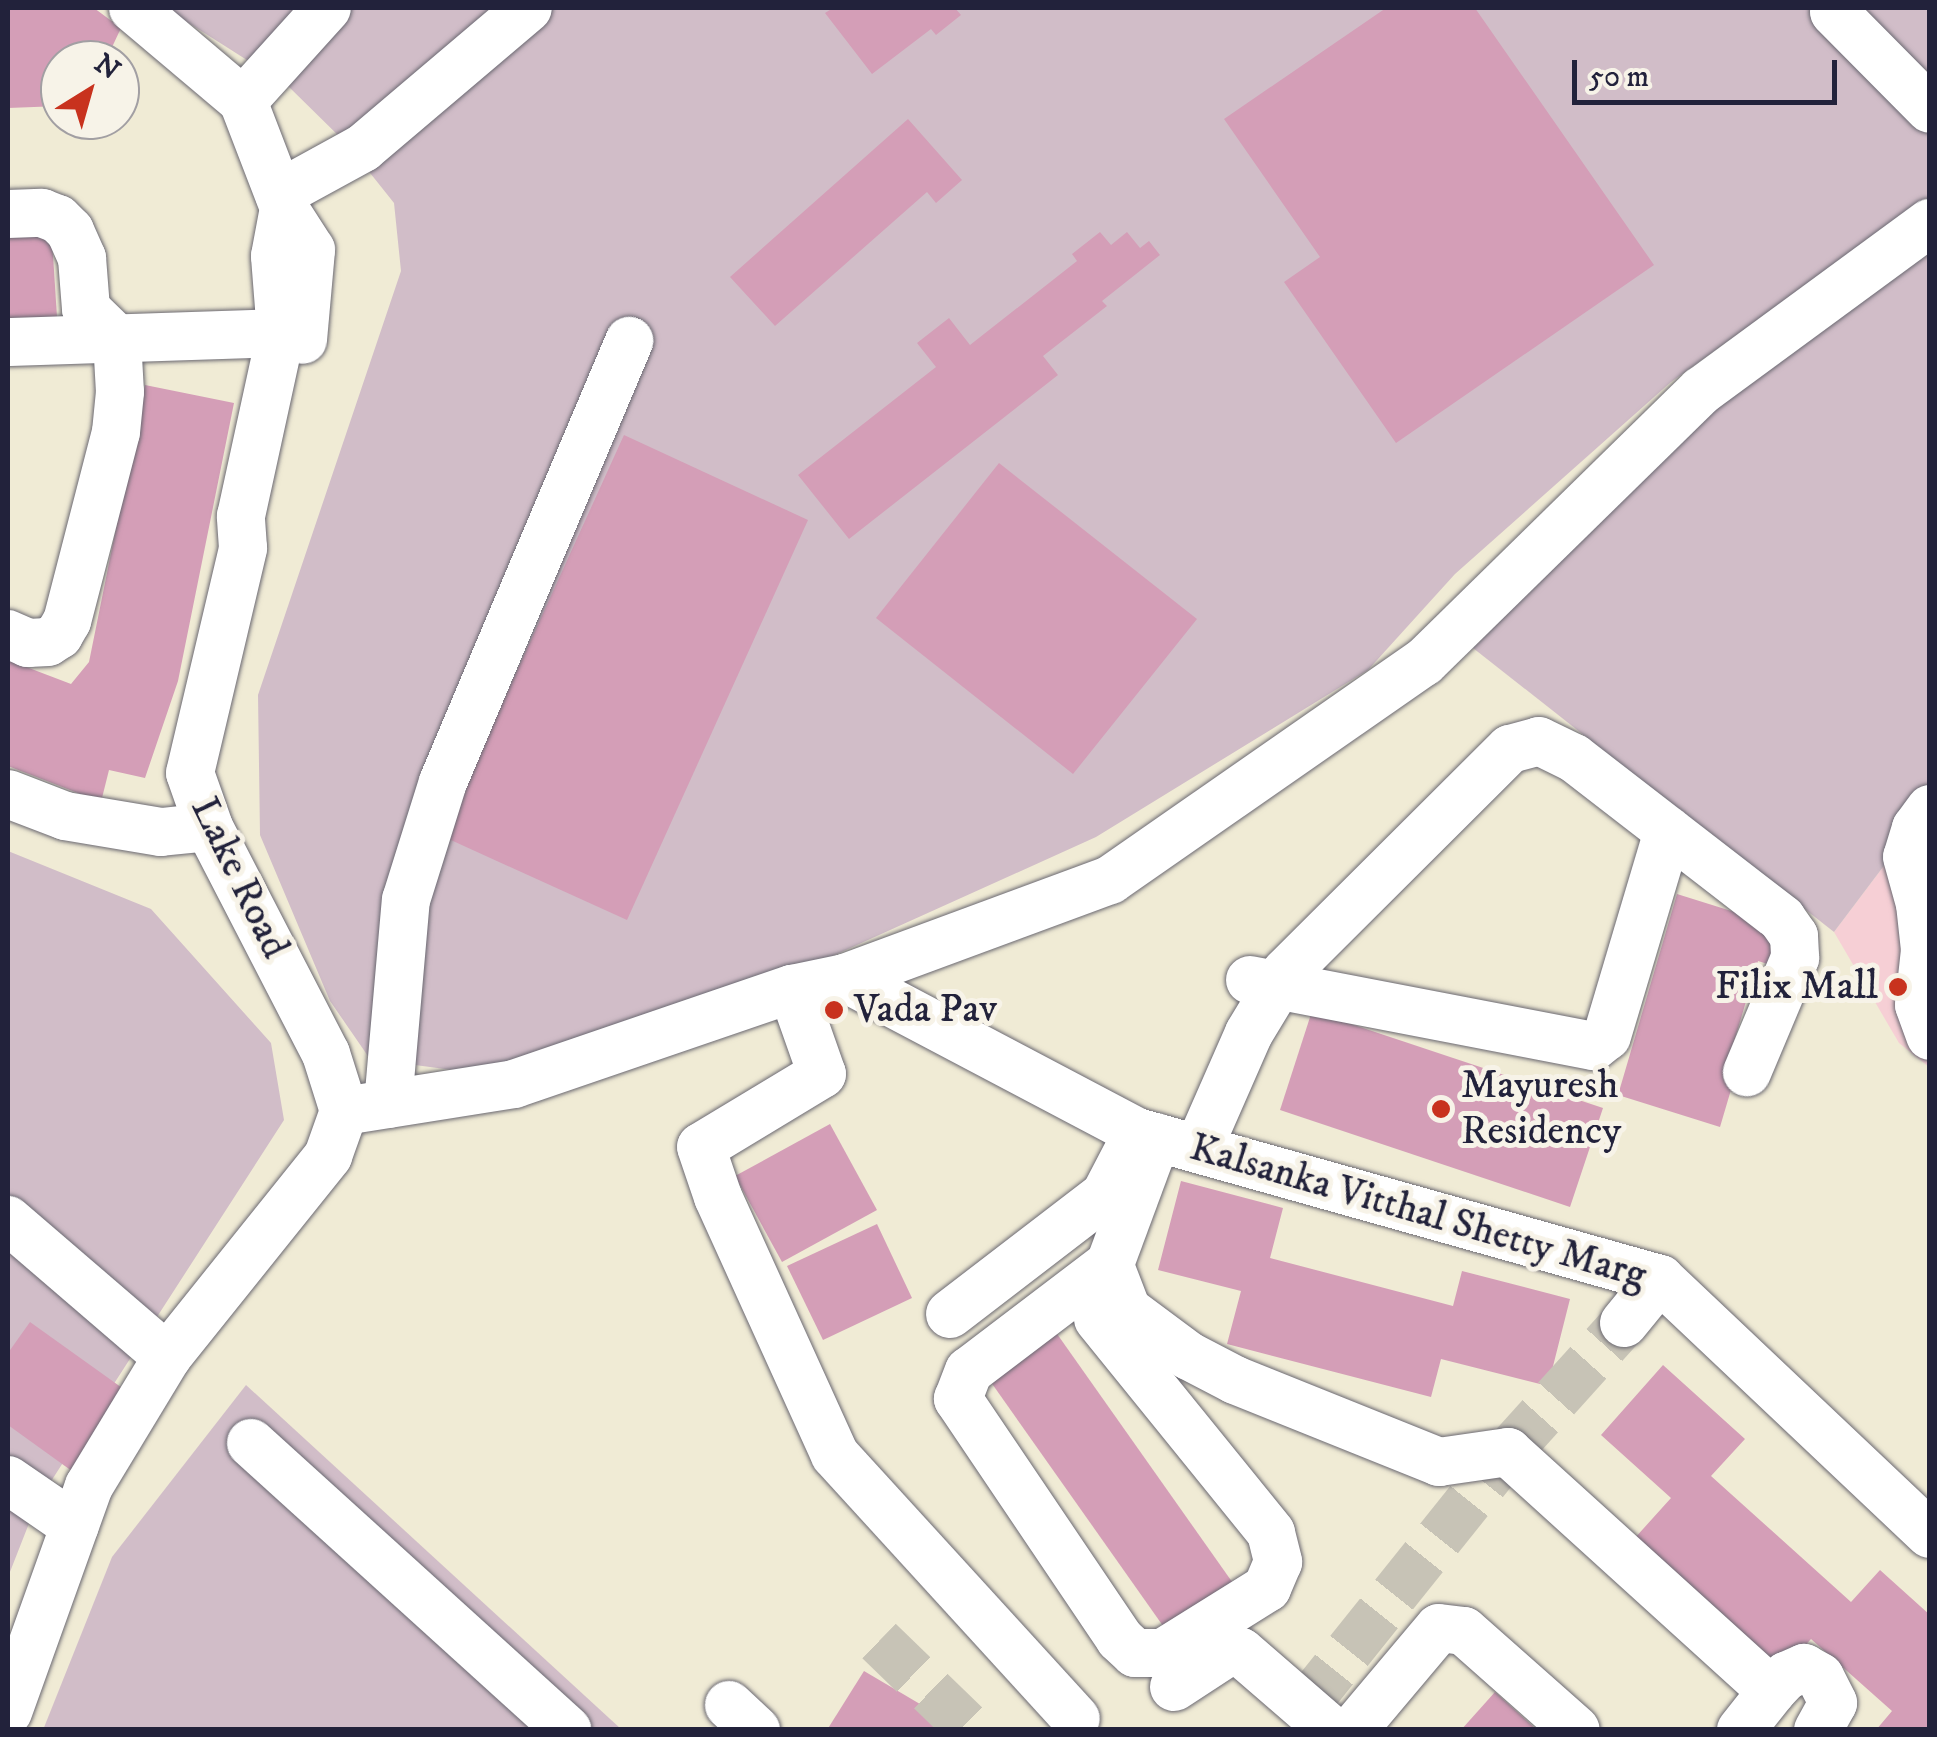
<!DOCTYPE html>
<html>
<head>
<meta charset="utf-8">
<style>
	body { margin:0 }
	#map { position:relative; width:1937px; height:1737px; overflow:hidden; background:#f0ebd5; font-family:"IM FELL DW Pica",serif }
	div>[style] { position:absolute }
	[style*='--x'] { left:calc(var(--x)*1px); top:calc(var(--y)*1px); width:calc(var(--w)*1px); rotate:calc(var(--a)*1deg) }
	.built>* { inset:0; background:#f6cfd5 }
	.industrial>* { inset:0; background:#d1bdc8 }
	.building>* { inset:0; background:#d49eb7 }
	.minor-tunnel>* { height:48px; margin-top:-24px; transform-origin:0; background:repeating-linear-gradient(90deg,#c7c3b6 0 48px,transparent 0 72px) }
	.roads { filter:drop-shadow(0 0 2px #6a6871) drop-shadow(0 0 2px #6a6871) }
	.minor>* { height:48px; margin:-24px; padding:0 24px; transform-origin:24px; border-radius:24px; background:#fff }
	.dots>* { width:28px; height:28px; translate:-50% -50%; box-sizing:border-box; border:5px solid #f7f3e8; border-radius:50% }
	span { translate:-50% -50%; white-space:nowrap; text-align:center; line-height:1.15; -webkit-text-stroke:10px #f7f3e8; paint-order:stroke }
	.street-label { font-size:40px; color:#22223b }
	.poi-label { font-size:40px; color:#22223b }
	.right { translate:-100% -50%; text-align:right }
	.left { translate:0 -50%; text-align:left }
	.frame { position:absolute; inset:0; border:10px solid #22223b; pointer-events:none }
	.north { position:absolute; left:40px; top:40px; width:100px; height:100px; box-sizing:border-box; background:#f7f3e8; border:2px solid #a29fa3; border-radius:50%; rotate:37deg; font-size:28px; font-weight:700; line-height:40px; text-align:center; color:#22223b }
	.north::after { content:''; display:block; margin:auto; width:35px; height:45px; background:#c8321e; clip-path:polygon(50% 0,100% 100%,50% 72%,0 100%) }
	.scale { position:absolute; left:1572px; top:60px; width:265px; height:45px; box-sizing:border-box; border:5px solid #22223b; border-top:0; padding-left:12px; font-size:30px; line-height:35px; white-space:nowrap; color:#22223b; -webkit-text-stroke:8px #f7f3e8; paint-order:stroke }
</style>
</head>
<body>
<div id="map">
	<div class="built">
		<div style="clip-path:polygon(1929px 806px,1929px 1067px,1899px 1043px,1834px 932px)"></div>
	</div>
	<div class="industrial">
		<div style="clip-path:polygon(165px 8px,1929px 8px,1929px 197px,1671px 382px,1455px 574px,1368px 670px,1096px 837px,806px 968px,475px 1073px,370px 1059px,330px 1001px,260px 835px,258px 695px,401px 271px,394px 203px,347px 144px,288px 86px)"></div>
		<div style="clip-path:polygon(1929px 238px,1929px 806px,1834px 932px,1473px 648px,1726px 396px)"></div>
		<div style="clip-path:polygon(8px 851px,151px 909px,271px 1043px,284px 1120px,37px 1503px,8px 1577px)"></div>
		<div style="clip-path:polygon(246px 1385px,621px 1729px,43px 1730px,112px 1557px)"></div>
	</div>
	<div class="building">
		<div style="clip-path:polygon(8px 8px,94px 8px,121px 28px,106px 60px,60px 60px,60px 106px,8px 108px)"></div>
		<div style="clip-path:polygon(833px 8px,955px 8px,961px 15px,936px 35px,931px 29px,872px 74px,825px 13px)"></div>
		<div style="clip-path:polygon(1386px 8px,1475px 8px,1654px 265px,1396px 443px,1284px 282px,1320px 257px,1224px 119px)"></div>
		<div style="clip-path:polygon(908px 119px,962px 180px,936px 203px,927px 192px,775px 326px,730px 277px)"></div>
		<div style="clip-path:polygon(51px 225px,57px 317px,8px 320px,8px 227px)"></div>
		<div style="clip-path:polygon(1100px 232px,1111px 245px,1127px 232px,1140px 248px,1149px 241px,1160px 255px,1102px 301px,1107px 306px,1043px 356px,1058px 375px,849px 539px,798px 475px,936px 367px,917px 343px,949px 318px,970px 345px,1077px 261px,1072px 254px)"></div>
		<div style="clip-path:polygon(145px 385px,234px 403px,178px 681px,145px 778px,109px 770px,101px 802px,8px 766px,8px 660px,71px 684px,89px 662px)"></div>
		<div style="clip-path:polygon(624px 435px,808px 520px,627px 920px,442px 836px)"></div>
		<div style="clip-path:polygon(999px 463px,1197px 619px,1073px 774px,876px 618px)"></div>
		<div style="clip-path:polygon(1677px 894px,1782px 927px,1771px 965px,1758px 961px,1723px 1079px,1733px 1083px,1720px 1127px,1618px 1095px)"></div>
		<div style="clip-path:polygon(1312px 1011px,1603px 1108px,1570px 1207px,1280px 1110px)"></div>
		<div style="clip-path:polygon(830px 1124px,877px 1210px,782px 1262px,735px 1176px)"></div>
		<div style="clip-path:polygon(1181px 1181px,1283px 1208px,1270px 1258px,1453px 1306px,1462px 1271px,1570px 1299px,1548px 1386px,1441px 1359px,1431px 1397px,1227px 1344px,1241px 1291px,1158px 1270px)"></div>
		<div style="clip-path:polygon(877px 1224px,912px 1298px,823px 1340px,787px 1266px)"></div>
		<div style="clip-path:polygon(30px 1322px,132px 1395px,76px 1474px,8px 1425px,8px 1353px)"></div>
		<div style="clip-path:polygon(1055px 1331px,1235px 1586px,1168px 1633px,988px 1378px)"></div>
		<div style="clip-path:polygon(1663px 1365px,1745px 1439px,1711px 1476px,1851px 1602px,1880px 1570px,1930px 1615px,1930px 1730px,1876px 1730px,1892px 1711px,1811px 1639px,1782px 1671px,1634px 1539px,1671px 1498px,1601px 1435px)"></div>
		<div style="clip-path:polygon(864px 1671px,964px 1730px,827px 1730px)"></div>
		<div style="clip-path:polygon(1495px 1692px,1537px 1730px,1461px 1730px)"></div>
	</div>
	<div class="minor-tunnel">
		<div style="--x:879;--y:1641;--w:128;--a:44.1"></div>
		<div style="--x:1304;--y:1707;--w:327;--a:-51.3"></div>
		<div style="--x:1508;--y:1452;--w:173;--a:-48"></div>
	</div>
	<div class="roads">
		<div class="minor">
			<div style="--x:1839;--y:8;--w:6;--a:141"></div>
			<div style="--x:1834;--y:12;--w:136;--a:45.3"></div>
			<div style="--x:243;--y:101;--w:125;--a:-47.9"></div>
			<div style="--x:279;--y:194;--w:96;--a:-28.7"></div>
			<div style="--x:363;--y:148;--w:216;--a:-40.3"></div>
			<div style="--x:284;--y:208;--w:50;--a:57.3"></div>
			<div style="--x:311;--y:250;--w:90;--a:95.1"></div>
			<div style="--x:8;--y:214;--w:34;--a:-2"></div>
			<div style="--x:42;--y:213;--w:17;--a:21"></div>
			<div style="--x:58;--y:219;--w:17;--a:45"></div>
			<div style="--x:70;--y:231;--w:30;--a:66"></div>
			<div style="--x:82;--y:258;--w:51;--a:85.5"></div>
			<div style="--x:86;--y:309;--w:43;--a:44.1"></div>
			<div style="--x:117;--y:339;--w:53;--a:86.8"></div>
			<div style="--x:120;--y:392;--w:40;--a:95.7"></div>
			<div style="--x:116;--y:432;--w:195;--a:104.5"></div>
			<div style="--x:67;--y:621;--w:16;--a:120"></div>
			<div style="--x:59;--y:635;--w:13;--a:148"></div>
			<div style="--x:48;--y:642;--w:20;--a:177"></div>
			<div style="--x:28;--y:643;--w:22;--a:-156"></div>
			<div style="--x:8;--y:342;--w:273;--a:-1.9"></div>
			<div style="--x:8;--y:794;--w:61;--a:21.1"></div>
			<div style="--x:65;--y:816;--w:97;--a:9.5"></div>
			<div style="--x:161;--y:832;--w:48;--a:-5.9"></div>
			<div style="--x:1930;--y:809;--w:24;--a:126"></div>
			<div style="--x:1916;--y:828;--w:30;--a:107"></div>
			<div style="--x:1907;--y:857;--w:49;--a:74.5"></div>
			<div style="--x:1920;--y:904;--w:46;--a:83.8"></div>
			<div style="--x:1925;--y:950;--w:55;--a:96.2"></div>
			<div style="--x:1919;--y:1005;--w:33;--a:70"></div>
			<div style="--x:845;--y:978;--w:330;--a:27.8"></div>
			<div style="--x:1137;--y:1132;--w:543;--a:15.7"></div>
			<div style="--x:1660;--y:1279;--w:371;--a:43.4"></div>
			<div style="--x:1250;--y:980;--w:350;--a:10.9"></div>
			<div style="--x:1594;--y:1046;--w:16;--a:-38"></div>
			<div style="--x:1607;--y:1036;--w:214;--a:-73.4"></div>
			<div style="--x:792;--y:989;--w:90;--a:70.6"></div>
			<div style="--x:822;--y:1074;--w:141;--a:148.9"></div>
			<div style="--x:701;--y:1147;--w:53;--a:71.2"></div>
			<div style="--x:718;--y:1197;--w:283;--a:65.6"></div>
			<div style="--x:835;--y:1455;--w:357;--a:47.6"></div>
			<div style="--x:388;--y:1104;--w:205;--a:-85"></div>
			<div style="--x:406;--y:900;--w:124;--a:-72.6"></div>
			<div style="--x:443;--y:782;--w:479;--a:-67.1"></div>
			<div style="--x:344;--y:1111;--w:172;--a:-9"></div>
			<div style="--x:514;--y:1084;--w:294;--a:-18.9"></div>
			<div style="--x:792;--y:989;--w:54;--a:-11.7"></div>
			<div style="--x:845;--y:978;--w:283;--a:-20.3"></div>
			<div style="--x:1110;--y:880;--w:382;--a:-34.8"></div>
			<div style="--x:1424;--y:662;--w:388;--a:-44.4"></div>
			<div style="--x:1701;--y:391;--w:284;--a:-36.3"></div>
			<div style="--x:1199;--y:1147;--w:124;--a:-66.3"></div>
			<div style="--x:1249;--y:1033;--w:71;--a:-58.8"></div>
			<div style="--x:1286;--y:972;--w:316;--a:-44.9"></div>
			<div style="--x:1510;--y:749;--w:30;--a:-15"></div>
			<div style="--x:1539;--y:741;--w:39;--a:26"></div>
			<div style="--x:1574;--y:758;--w:263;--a:37.7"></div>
			<div style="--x:1782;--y:919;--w:21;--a:55"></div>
			<div style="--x:1794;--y:936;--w:22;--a:87"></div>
			<div style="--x:1795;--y:958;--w:124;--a:112.8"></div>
			<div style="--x:8;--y:1220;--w:210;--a:40.7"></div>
			<div style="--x:1110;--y:1266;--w:47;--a:68.9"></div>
			<div style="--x:1127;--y:1310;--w:77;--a:36.6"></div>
			<div style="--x:1189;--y:1356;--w:52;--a:27.6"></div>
			<div style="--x:1235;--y:1380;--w:220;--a:21.9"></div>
			<div style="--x:1439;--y:1462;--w:70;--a:-8.2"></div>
			<div style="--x:1508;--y:1452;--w:356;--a:42.2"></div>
			<div style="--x:1772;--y:1691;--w:50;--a:128.5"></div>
			<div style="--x:950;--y:1314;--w:195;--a:-37.5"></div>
			<div style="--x:1105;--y:1195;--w:52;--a:-62.4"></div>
			<div style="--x:1098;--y:1319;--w:275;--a:51"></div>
			<div style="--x:1271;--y:1533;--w:30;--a:76"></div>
			<div style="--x:1278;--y:1562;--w:28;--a:113"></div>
			<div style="--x:1267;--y:1588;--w:123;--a:148"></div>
			<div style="--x:1163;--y:1653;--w:28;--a:180"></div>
			<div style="--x:1135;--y:1653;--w:21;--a:-137"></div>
			<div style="--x:1120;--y:1639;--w:290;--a:-124"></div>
			<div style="--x:958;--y:1399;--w:30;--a:-69"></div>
			<div style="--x:969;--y:1371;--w:177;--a:-37.2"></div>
			<div style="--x:1110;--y:1264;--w:135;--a:-69.7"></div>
			<div style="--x:1624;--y:1323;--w:57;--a:-50.7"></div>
			<div style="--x:251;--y:1443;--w:427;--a:42.2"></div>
			<div style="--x:8;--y:1480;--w:81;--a:34.5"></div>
			<div style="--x:1174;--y:1687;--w:68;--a:-33"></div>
			<div style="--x:1231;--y:1650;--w:10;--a:11"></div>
			<div style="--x:1241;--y:1652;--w:119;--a:40.9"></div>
			<div style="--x:1772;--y:1691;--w:21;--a:-47"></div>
			<div style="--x:1786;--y:1676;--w:20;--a:-24"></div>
			<div style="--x:1804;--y:1668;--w:18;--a:29"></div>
			<div style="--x:1820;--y:1677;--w:29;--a:63"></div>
			<div style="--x:1833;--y:1703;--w:31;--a:119"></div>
			<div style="--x:729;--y:1705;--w:37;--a:43"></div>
			<div style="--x:8;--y:1712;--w:240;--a:-70.3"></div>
			<div style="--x:89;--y:1486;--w:151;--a:-58.8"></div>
			<div style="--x:167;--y:1357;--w:258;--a:-51.3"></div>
			<div style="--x:328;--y:1156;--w:48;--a:-70.4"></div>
			<div style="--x:344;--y:1111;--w:60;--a:-107.5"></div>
			<div style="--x:326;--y:1054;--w:255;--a:-117.3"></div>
			<div style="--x:209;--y:827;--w:57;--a:-109.4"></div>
			<div style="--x:190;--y:773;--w:231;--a:-76.7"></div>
			<div style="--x:243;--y:548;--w:32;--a:-94"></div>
			<div style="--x:241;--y:516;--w:187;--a:-77.7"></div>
			<div style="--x:281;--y:333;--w:77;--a:-94.5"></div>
			<div style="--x:275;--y:256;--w:49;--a:-79.4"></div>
			<div style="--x:284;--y:208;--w:115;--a:-111"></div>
			<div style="--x:243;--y:101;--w:144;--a:-139.8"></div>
			<div style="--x:1353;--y:1730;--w:133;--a:-49.9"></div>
			<div style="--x:1439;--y:1628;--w:25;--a:7"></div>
			<div style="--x:1464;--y:1631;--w:149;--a:41.5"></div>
		</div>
	</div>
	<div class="dots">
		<div style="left:1898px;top:987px;background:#c8321e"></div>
		<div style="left:834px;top:1010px;background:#c8321e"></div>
		<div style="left:1441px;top:1109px;background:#c8321e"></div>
	</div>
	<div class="street-label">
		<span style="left:239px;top:878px;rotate:64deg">Lake Road</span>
		<span style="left:1418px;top:1212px;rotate:16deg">Kalsanka Vitthal Shetty Marg</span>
	</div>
	<div class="poi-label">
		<span class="right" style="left:1878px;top:987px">Filix Mall</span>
		<span class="left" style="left:854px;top:1010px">Vada Pav</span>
		<span class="left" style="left:1461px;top:1109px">Mayuresh<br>Residency</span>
	</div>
	<div class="frame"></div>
	<div class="north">N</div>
	<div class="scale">50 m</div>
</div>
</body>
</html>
